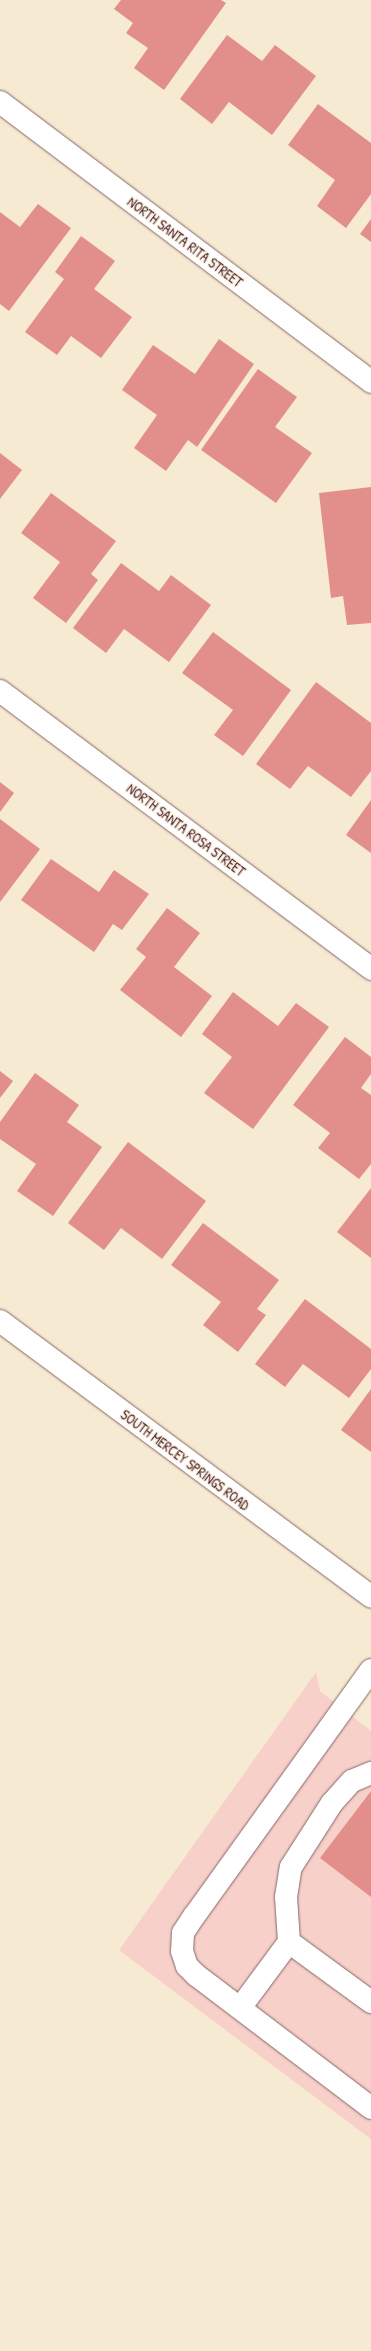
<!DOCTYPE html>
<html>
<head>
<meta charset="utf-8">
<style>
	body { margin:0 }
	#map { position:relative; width:371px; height:2351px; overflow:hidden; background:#f7ead2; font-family:"Patrick Hand",sans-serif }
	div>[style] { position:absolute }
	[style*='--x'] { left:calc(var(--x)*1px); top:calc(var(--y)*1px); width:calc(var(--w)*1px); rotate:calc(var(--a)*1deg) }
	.built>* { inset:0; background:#f7d0ca }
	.building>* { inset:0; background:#e28f8b }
	.roads { filter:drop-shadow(0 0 1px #876665) drop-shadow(0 0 1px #876665) }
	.minor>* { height:22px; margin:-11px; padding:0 11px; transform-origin:11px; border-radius:11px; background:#fff }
	.major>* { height:22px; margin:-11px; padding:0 11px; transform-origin:11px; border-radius:11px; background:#fff }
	span { translate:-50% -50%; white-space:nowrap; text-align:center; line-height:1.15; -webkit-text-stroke:3px #fcf5e5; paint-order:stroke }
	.street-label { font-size:14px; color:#4a1f2b }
</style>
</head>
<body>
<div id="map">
	<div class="built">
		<div style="clip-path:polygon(316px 1672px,320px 1691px,371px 1731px,371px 2139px,119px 1950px)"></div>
	</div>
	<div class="building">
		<div style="clip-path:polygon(121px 0,221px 0,226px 3px,164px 90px,134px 68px,148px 48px,126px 33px,133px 23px,114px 9px)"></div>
		<div style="clip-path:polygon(227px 35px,262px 61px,275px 45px,316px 76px,272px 135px,229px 102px,212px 124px,180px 99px)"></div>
		<div style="clip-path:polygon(318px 104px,371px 143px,371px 194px,346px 228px,317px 206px,335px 180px,288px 145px)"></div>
		<div style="clip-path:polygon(38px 204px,71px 228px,9px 311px,0 304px,0 212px,20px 227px)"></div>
		<div style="clip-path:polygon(371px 219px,371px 242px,360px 234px)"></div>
		<div style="clip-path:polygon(81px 236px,115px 261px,94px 289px,132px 317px,101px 358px,71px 336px,57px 355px,25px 332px,64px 279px,55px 272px)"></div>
		<div style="clip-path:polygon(219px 339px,254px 364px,197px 447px,188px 440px,166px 471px,134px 448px,157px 415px,122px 390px,153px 345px,195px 374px)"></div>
		<div style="clip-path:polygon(258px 369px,297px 397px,275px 427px,312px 453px,276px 503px,201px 450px)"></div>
		<div style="clip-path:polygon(0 453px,22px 470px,0 499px)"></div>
		<div style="clip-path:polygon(371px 487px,371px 623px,347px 625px,343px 596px,331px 598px,319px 493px)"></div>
		<div style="clip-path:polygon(51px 493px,116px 541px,91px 574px,98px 580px,66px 623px,33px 598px,60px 562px,21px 533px)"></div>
		<div style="clip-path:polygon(121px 563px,159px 591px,171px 575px,211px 605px,169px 662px,124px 629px,106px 653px,73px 628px)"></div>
		<div style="clip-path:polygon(213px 632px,291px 690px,243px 756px,214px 735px,233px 710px,182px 673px)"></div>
		<div style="clip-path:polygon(316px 682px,371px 723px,371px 771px,351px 797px,308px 766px,290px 789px,256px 764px)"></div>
		<div style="clip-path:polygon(0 782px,14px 793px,0 812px)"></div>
		<div style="clip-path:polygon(371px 800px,371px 853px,346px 835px)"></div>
		<div style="clip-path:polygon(0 819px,40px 849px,0 902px)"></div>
		<div style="clip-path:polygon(51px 859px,99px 892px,114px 870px,149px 894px,122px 930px,113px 924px,94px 952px,21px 900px)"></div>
		<div style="clip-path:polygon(167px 908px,200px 933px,174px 967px,212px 996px,181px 1037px,120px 990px,146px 957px,136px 949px)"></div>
		<div style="clip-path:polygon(233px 992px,278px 1026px,296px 1003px,329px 1027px,253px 1129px,204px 1093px,232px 1057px,202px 1034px)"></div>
		<div style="clip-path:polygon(345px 1037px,371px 1057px,371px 1074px,361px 1088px,371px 1095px,371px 1164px,359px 1179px,318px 1148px,330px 1133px,293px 1105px)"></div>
		<div style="clip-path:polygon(0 1071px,13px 1081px,0 1098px)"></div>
		<div style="clip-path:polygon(35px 1073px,79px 1105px,67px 1122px,102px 1147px,53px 1216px,17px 1191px,36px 1164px,0 1139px,0 1122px)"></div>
		<div style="clip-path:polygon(128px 1142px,206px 1201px,162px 1259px,121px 1228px,104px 1250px,68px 1223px)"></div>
		<div style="clip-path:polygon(371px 1188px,371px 1258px,337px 1232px)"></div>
		<div style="clip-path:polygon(203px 1223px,279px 1280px,257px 1309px,266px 1315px,238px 1352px,203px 1325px,221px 1302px,171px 1265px)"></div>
		<div style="clip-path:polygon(305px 1299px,371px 1349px,371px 1369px,349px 1398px,303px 1364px,285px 1387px,255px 1364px)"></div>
		<div style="clip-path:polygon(371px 1389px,371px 1452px,341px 1430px)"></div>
		<div style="clip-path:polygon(371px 1791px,371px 1897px,320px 1858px)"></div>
	</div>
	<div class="roads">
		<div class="minor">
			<div style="--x:0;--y:102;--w:465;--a:37"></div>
			<div style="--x:0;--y:691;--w:464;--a:36.8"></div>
			<div style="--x:371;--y:1670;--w:303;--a:125.7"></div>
			<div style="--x:194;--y:1916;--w:20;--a:123"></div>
			<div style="--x:183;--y:1933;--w:18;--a:93"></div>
			<div style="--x:182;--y:1951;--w:16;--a:72"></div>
			<div style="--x:187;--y:1966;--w:13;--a:45"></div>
			<div style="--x:196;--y:1975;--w:220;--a:37.2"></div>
			<div style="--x:289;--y:1942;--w:45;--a:-93.8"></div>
			<div style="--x:286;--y:1897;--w:30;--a:-81"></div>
			<div style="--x:291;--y:1867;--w:76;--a:-57.4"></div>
			<div style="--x:332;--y:1803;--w:30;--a:-48"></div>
			<div style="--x:352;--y:1781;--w:21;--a:-23"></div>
			<div style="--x:240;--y:2008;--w:82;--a:-53.4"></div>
			<div style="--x:289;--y:1942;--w:102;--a:36.2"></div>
		</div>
		<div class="major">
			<div style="--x:0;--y:1321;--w:462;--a:36.6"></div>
		</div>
	</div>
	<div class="street-label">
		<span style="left:185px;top:242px;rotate:37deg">NORTH SANTA RITA STREET</span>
		<span style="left:186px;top:830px;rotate:37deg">NORTH SANTA ROSA STREET</span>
		<span style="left:185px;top:1460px;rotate:37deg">SOUTH MERCEY SPRINGS ROAD</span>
	</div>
</div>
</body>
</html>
